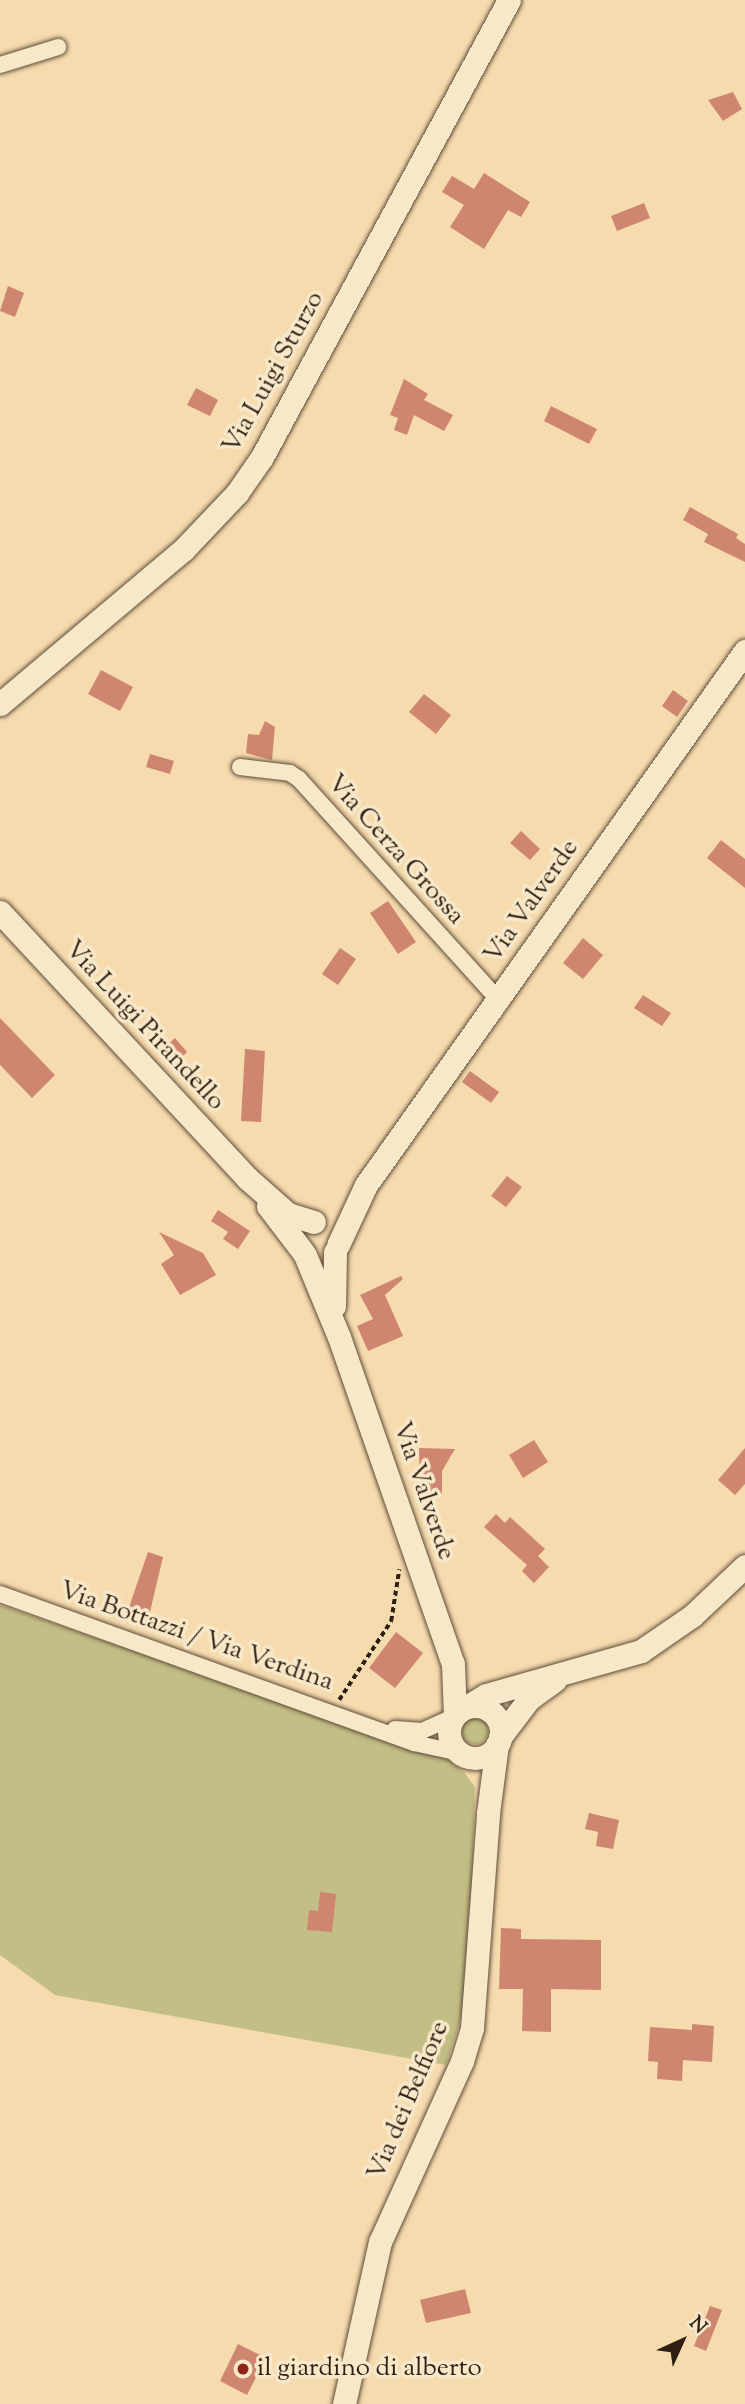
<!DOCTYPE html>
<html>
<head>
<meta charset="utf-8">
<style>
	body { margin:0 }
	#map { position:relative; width:745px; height:2404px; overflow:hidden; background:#f5dbae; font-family:"Sorts Mill Goudy",serif }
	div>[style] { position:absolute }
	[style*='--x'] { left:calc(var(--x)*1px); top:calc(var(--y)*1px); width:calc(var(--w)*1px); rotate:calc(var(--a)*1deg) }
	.green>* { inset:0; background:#c3be85 }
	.round { border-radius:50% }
	.building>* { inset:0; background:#cf8670 }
	.path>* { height:3.5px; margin-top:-1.75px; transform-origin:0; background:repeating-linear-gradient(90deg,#2f1e12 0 5px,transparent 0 8.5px) }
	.roads { filter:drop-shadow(0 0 2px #604d39) drop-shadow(0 0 2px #604d39) }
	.street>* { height:16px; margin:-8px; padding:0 8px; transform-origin:8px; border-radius:8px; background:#f8e8ca }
	.secondary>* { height:23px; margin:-11.5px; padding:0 11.5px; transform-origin:11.5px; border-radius:11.5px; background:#f8e8ca }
	.secondary>.ring { margin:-11.5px; padding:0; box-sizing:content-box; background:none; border:23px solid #f8e8ca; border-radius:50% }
	.dots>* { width:19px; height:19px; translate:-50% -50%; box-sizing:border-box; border:4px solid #f8e8ca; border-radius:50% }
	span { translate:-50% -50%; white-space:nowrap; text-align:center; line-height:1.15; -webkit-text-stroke:7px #f8e8ca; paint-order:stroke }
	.street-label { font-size:26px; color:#2f1e12 }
	.poi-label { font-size:26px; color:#2f1e12 }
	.left { translate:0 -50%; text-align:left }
	.north { position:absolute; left:647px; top:2306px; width:70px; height:70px; -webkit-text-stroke:5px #f8e8ca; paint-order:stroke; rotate:45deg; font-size:19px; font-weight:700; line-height:28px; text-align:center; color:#2f1e12 }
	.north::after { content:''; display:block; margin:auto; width:24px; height:32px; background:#2f1e12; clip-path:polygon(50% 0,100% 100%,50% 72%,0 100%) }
</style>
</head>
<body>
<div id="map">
	<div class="green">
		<div style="clip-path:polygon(0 1605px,447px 1759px,464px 1772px,475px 1787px,470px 1955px,465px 2006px,446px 2065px,55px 1995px,0 1955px)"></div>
		<div class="round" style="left:462px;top:1718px;width:26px;height:26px"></div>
	</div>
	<div class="building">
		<div style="clip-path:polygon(733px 92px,742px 109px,723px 121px,708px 100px)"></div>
		<div style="clip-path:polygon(484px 173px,530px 202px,521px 217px,508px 210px,484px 249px,450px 227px,464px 205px,442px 192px,452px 176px,474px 189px)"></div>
		<div style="clip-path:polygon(644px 203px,650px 218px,617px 231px,611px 216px)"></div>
		<div style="clip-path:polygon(8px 286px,24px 293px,15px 317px,0 311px)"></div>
		<div style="clip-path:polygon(404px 379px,428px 394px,424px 400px,453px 415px,444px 431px,414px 415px,407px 435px,394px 430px,398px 418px,390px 415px)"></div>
		<div style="clip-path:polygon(196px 388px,218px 400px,210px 416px,187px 405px)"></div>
		<div style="clip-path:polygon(551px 406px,597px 429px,589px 444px,544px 421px)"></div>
		<div style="clip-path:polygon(690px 507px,738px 534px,736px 538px,745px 544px,745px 562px,704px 542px,708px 534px,683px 520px)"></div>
		<div style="clip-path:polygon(101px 670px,133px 687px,120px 711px,88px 694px)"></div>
		<div style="clip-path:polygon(673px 690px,688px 701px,677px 717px,662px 706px)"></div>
		<div style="clip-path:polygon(424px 694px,451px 715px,436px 734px,409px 712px)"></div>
		<div style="clip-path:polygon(265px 721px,275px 727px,272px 760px,246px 753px,248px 734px,259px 735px)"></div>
		<div style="clip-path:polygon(150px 754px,174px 761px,170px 774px,146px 767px)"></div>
		<div style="clip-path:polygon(521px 831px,540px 849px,530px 860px,510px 843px)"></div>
		<div style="clip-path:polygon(721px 840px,745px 859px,745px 888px,707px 858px)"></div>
		<div style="clip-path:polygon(388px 901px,416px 942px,398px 954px,370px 913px)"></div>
		<div style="clip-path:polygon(583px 938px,603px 955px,583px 979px,563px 963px)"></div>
		<div style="clip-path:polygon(340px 948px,356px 959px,338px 985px,322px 974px)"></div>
		<div style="clip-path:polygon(643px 995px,671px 1013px,662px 1026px,634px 1008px)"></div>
		<div style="clip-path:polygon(0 1018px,55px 1075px,32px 1098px,0 1065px)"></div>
		<div style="clip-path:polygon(175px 1038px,187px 1052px,177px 1062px,164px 1048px)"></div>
		<div style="clip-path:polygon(245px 1049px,265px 1051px,261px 1122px,241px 1121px)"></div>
		<div style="clip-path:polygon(470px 1071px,499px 1092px,491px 1103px,462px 1082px)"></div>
		<div style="clip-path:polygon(507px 1176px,522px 1187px,506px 1207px,491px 1196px)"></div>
		<div style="clip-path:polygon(218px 1210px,250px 1231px,238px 1249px,223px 1239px,228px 1232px,211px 1221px)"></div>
		<div style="clip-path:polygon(159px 1232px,203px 1253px,216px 1275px,180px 1295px,161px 1264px,174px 1255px)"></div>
		<div style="clip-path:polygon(401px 1276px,403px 1279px,385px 1295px,403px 1336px,368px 1351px,357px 1326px,373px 1319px,360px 1295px)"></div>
		<div style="clip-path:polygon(534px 1440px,548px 1462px,523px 1478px,509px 1455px)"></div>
		<div style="clip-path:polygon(419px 1448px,455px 1449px,442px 1471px,442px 1494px,420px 1494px)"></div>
		<div style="clip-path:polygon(745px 1448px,745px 1484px,735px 1495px,718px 1480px)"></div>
		<div style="clip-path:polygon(496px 1514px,505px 1523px,510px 1517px,545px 1549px,538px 1556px,549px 1567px,534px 1583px,522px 1571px,527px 1565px,484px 1527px)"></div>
		<div style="clip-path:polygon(148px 1552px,163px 1557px,149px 1616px,128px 1610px)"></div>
		<div style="clip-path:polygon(396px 1632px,423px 1653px,395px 1688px,369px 1668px)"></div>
		<div style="clip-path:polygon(589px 1813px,619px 1820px,613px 1849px,596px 1846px,598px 1832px,585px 1829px)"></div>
		<div style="clip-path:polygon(320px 1892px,336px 1894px,332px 1932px,307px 1930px,309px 1910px,318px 1911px)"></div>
		<div style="clip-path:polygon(501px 1928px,521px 1929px,521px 1939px,601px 1940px,601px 1990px,551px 1989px,551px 2032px,522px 2031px,523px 1989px,499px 1989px)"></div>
		<div style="clip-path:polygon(692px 2024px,714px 2026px,712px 2062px,683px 2060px,682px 2081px,657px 2079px,658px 2062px,648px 2061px,650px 2027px,692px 2030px)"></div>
		<div style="clip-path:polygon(465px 2289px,471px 2313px,426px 2323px,420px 2300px)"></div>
		<div style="clip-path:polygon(710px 2306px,722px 2310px,706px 2351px,694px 2346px)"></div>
		<div style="clip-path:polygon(238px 2344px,266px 2358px,247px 2395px,220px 2381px)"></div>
	</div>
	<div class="path">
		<div style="--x:339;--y:1700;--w:95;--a:-56.6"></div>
		<div style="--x:391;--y:1621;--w:52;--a:-81.1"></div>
	</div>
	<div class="roads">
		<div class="street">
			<div style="--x:0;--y:65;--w:61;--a:-17.2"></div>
			<div style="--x:240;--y:767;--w:50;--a:6.8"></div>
			<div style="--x:290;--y:773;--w:11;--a:34"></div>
			<div style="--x:299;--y:779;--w:297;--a:47.9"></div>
			<div style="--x:0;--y:1594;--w:440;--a:19.8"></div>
			<div style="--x:414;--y:1743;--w:47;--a:12.3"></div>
			<div style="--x:395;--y:1729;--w:27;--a:4"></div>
			<div style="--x:422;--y:1731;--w:34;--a:-24"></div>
		</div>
		<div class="secondary">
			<div style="--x:0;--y:704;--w:239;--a:-40.1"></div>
			<div style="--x:183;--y:550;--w:79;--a:-46.5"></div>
			<div style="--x:237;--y:493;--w:44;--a:-55.2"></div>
			<div style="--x:262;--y:457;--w:519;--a:-61.61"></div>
			<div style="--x:0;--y:912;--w:363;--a:47.1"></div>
			<div style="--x:247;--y:1178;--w:55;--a:41.3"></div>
			<div style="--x:288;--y:1214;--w:27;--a:17"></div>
			<div style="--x:268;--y:1206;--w:58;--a:52.7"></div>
			<div style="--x:338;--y:1245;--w:66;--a:-65"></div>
			<div style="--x:366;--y:1185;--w:655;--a:-54.64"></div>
			<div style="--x:305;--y:1255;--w:89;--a:67.5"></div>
			<div style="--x:339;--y:1337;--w:346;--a:70.8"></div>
			<div style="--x:453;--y:1664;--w:51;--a:87.8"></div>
			<div style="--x:334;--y:1306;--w:54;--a:-88.9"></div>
			<div class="ring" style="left:449px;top:1706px;width:29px;height:29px"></div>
			<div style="--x:466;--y:1707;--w:23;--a:-31"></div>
			<div style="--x:486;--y:1695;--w:161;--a:-15.8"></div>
			<div style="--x:641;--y:1651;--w:62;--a:-34.5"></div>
			<div style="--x:692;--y:1616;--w:73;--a:-43.3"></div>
			<div style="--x:500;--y:1737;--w:48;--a:-52.7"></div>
			<div style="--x:529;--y:1699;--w:32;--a:-36"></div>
			<div style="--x:344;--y:2404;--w:166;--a:-77.5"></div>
			<div style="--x:380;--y:2242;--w:199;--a:-65.6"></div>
			<div style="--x:462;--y:2061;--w:34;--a:-73"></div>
			<div style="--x:472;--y:2028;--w:216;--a:-85.7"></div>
			<div style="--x:488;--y:1813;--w:69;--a:-82.5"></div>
		</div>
	</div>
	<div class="dots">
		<div style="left:243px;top:2369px;background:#8f2418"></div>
	</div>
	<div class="street-label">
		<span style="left:274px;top:373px;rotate:-61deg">Via Luigi Sturzo</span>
		<span style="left:395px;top:850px;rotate:48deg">Via Cerza Grossa</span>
		<span style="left:532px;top:902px;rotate:-55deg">Via Valverde</span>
		<span style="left:144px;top:1026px;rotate:47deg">Via Luigi Pirandello</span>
		<span style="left:423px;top:1491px;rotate:71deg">Via Valverde</span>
		<span style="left:196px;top:1637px;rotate:19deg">Via Bottazzi / Via Verdina</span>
		<span style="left:409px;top:2101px;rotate:-67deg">Via dei Belfiore</span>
	</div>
	<div class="poi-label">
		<span class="left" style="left:257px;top:2369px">il giardino di alberto</span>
	</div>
	<div class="north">N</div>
</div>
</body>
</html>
